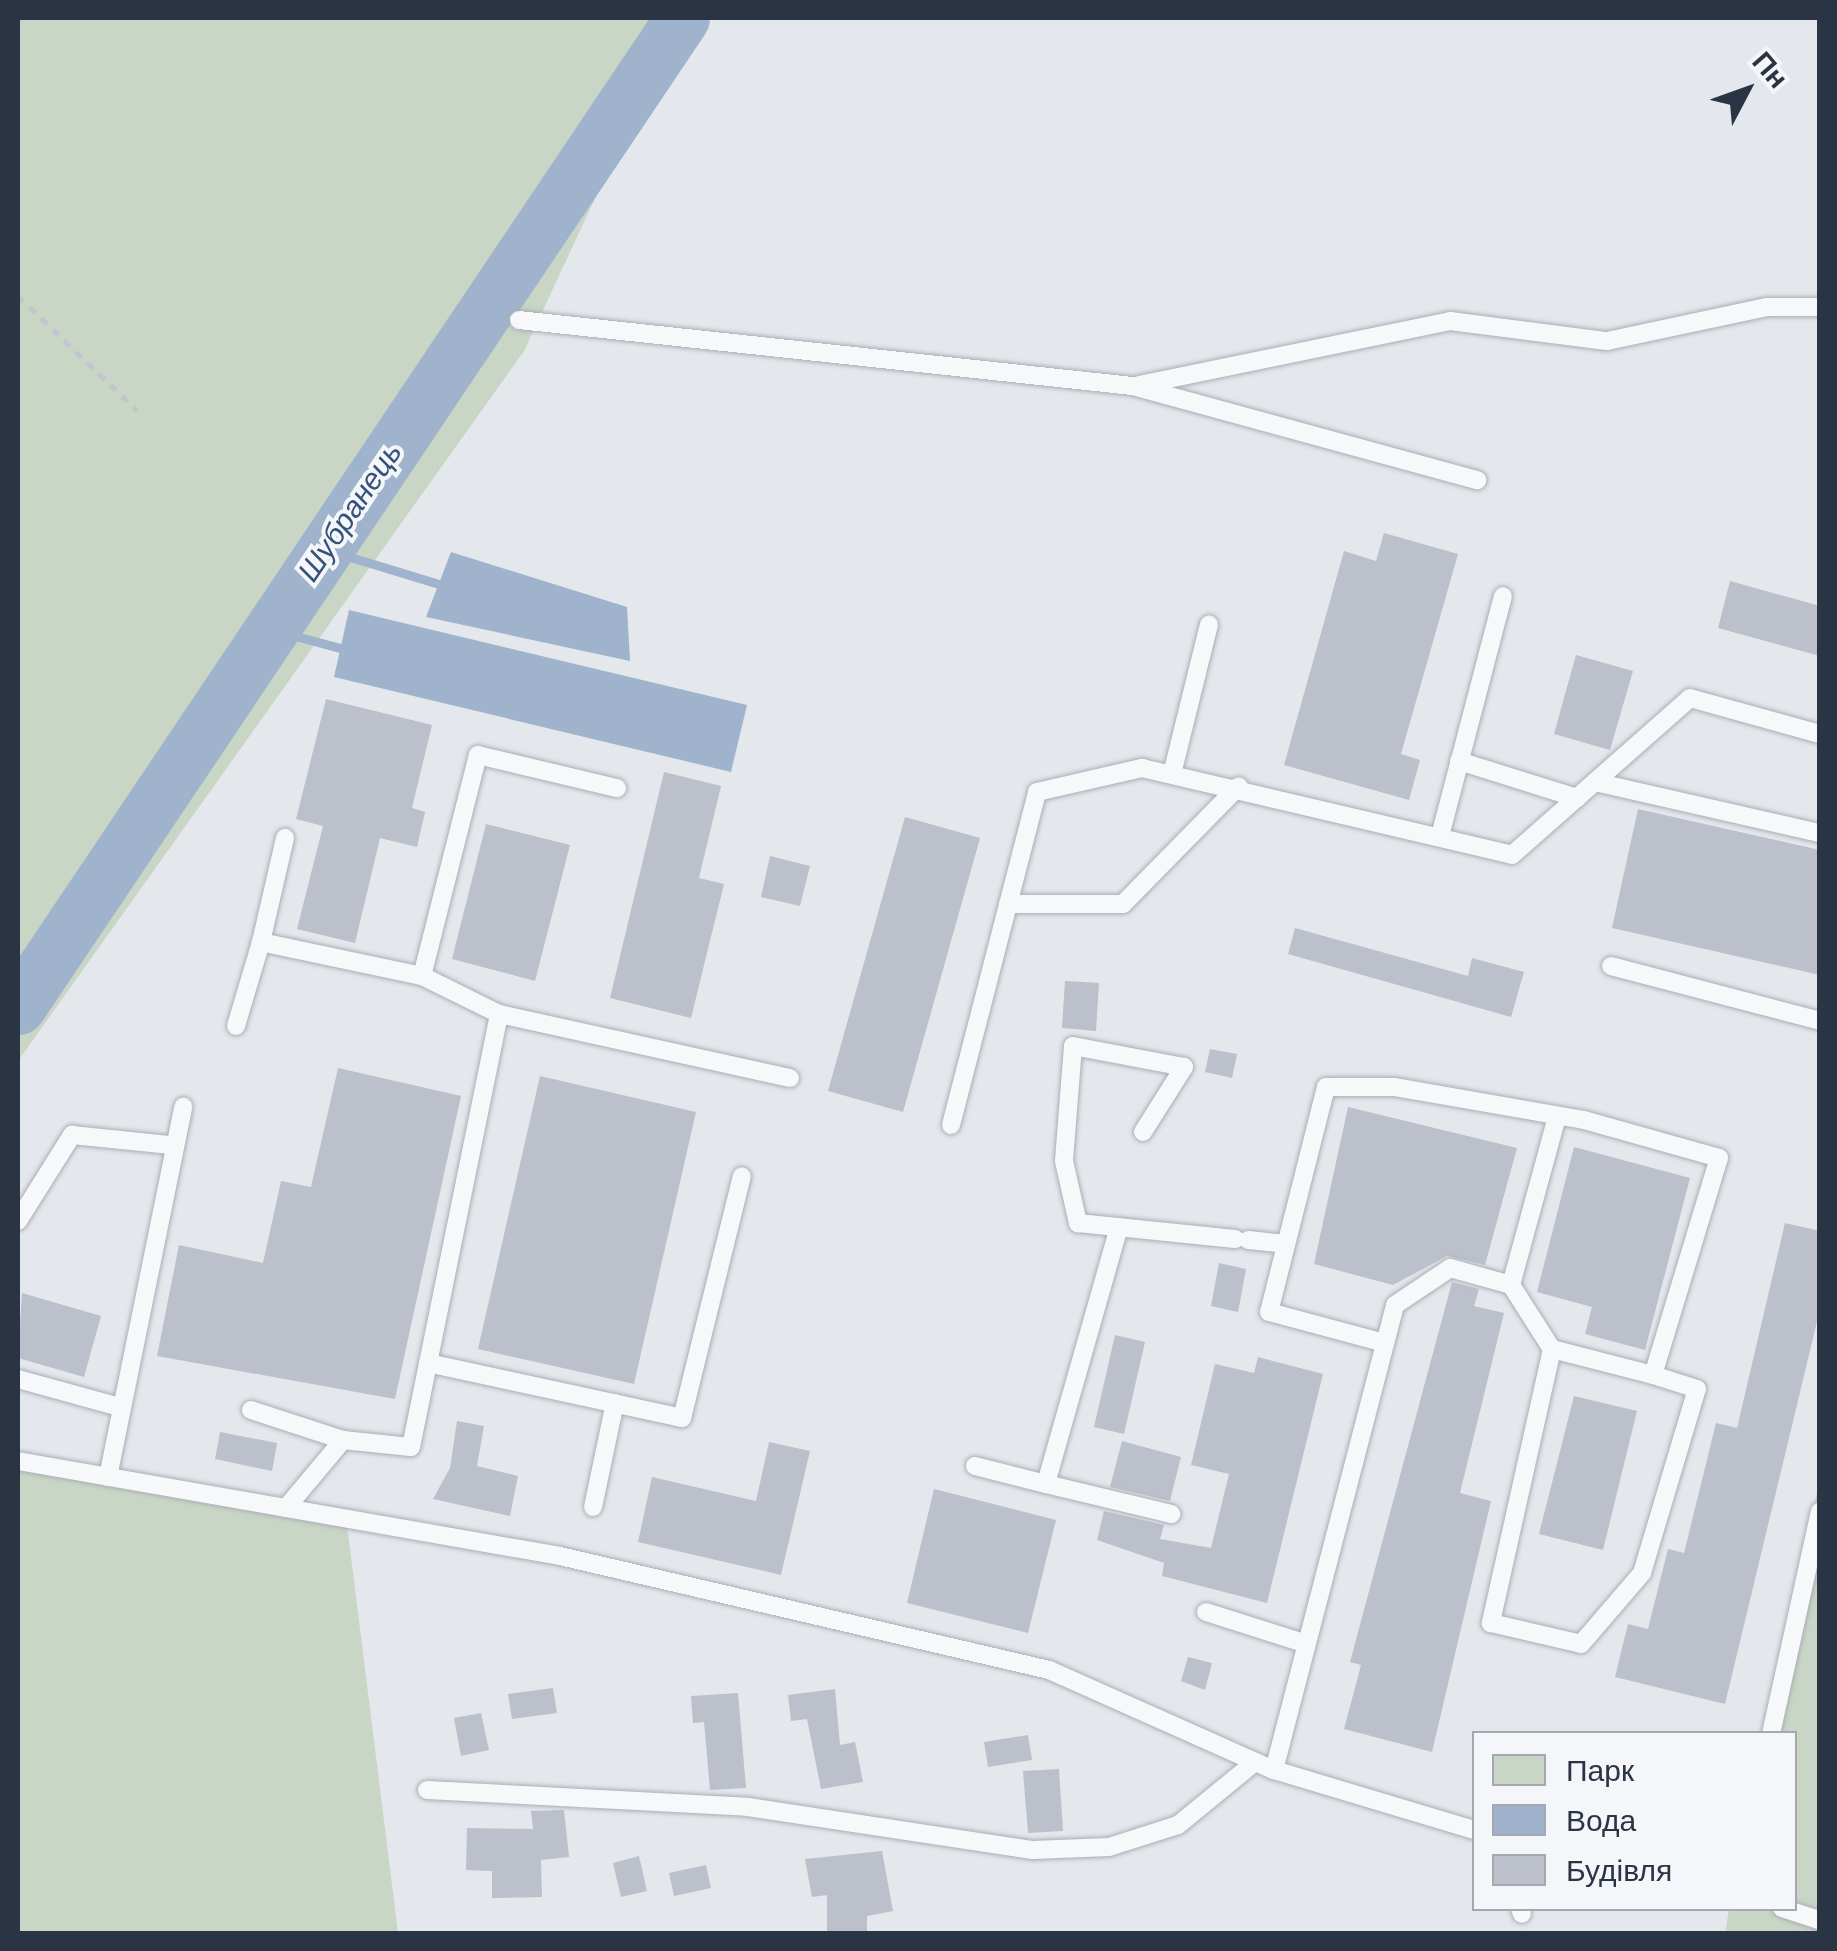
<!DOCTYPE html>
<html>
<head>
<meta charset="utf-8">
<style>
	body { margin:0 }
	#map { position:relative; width:1837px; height:1951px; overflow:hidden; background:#e4e7ec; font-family:"Work Sans",sans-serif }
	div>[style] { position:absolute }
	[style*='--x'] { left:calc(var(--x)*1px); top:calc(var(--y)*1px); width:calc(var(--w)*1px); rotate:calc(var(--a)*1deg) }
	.green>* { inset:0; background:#c9d6c5 }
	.water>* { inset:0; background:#9fb4cc }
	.stream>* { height:9px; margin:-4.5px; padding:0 4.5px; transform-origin:4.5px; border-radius:4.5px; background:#9fb4cc }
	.river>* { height:55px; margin:-27.5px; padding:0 27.5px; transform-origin:27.5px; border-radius:27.5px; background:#9fb4cc }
	.building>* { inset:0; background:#bbc0ca }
	.path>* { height:5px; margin-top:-2.5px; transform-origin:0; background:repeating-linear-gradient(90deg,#c2c5cb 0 8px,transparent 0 16px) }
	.roads { filter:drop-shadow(0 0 2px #a9aeb7) drop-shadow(0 0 2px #a9aeb7) }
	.lane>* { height:18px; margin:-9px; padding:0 9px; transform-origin:9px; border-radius:9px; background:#f7f8fa }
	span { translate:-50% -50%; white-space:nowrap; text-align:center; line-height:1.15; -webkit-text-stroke:8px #f4f6f9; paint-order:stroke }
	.water-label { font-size:30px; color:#34527a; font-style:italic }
	.frame { position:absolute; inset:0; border:20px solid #2b3445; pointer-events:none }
	.legend { position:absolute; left:1472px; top:1731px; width:325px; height:180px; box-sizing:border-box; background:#f4f6f9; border:2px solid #a4a8b1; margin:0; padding:12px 18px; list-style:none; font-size:30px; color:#2b3445 }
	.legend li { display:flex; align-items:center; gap:20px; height:50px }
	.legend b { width:50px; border:2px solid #a4a8b1 }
	.north { position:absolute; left:1697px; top:40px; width:100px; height:100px; -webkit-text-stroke:8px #f4f6f9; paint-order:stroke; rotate:49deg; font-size:28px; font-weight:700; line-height:40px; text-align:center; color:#2b3445 }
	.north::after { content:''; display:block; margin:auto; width:35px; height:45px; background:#2b3445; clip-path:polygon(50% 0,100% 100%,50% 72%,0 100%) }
</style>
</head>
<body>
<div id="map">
	<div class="green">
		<div style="clip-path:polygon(18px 18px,679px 18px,524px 351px,18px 1061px)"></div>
		<div style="clip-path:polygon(18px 1454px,345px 1509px,398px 1933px,18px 1933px)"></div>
		<div style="clip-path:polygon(1819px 1483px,1819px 1933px,1725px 1934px,1729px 1909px,1794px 1908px,1794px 1734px,1766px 1733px)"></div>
	</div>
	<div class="water">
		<div style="clip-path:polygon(451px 552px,627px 607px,630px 661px,426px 617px)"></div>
		<div style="clip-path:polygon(349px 610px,747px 705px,731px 772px,334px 677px)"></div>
	</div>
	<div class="stream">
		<div style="--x:327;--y:550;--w:117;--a:16.9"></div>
		<div style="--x:273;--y:630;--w:69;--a:15"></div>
	</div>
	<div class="river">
		<div style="--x:18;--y:1007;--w:1191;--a:-56.12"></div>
	</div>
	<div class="building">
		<div style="clip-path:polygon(1384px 533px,1458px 554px,1401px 754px,1420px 760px,1409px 800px,1284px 765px,1344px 551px,1376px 561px)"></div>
		<div style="clip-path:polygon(1730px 581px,1820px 606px,1820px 656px,1718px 628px)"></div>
		<div style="clip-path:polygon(1576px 655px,1633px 671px,1610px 750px,1554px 734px)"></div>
		<div style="clip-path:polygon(326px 699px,432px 725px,412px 808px,425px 812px,417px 847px,380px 838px,355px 943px,297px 929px,323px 826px,296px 819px)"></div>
		<div style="clip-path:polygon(664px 772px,721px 786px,699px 878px,724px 884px,691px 1018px,610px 998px)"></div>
		<div style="clip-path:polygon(1638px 809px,1820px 850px,1820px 975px,1612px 928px)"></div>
		<div style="clip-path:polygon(905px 817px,980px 838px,903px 1112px,828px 1091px)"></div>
		<div style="clip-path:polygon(486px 824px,570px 845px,535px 981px,452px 959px)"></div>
		<div style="clip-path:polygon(770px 856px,810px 866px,800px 906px,761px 897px)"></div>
		<div style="clip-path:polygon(1295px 928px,1468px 976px,1472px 958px,1524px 972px,1511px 1017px,1288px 954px)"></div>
		<div style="clip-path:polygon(1065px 981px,1099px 983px,1096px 1031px,1062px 1028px)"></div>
		<div style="clip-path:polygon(1210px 1049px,1237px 1054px,1232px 1078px,1205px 1072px)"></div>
		<div style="clip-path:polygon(338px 1068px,461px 1096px,395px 1399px,157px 1356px,179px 1245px,263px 1263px,281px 1181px,311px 1187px)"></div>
		<div style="clip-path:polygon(540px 1076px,696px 1112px,634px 1384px,478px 1349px)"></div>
		<div style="clip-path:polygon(1348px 1107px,1517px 1148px,1485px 1265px,1447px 1256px,1393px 1285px,1314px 1264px)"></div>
		<div style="clip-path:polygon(1574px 1147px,1690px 1178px,1645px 1350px,1585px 1334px,1592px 1307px,1537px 1292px)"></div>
		<div style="clip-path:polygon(1785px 1223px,1820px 1231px,1820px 1309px,1725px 1704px,1615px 1677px,1628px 1624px,1648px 1629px,1668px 1549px,1684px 1553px,1716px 1423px,1737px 1428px)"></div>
		<div style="clip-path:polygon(1219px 1263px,1246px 1269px,1238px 1312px,1211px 1306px)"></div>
		<div style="clip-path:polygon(1452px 1282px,1479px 1289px,1474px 1306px,1504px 1313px,1460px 1493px,1491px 1501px,1432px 1752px,1344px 1729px,1361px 1665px,1350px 1662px)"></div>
		<div style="clip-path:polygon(22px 1293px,101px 1316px,84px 1377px,18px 1358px)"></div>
		<div style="clip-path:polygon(1115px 1335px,1145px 1342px,1124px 1434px,1094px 1427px)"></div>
		<div style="clip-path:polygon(1258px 1357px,1323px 1374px,1267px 1603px,1162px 1576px,1164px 1563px,1097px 1540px,1104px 1511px,1164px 1525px,1160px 1539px,1211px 1548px,1229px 1474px,1191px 1465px,1215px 1364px,1254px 1373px)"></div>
		<div style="clip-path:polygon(1574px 1396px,1637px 1411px,1603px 1550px,1539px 1534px)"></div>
		<div style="clip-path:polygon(457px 1421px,484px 1426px,477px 1466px,518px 1476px,510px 1516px,433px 1499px,450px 1468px)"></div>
		<div style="clip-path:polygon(220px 1432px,277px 1443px,272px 1471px,215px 1459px)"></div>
		<div style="clip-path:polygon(1122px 1441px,1181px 1457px,1170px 1501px,1110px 1487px)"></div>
		<div style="clip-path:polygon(769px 1442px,810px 1451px,781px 1575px,638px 1542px,652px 1477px,756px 1501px)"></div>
		<div style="clip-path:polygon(934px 1489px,1056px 1520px,1028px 1633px,907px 1603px)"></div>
		<div style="clip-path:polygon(1188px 1657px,1212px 1663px,1205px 1690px,1181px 1681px)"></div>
		<div style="clip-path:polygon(553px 1688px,557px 1713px,512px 1719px,508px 1694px)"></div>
		<div style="clip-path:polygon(835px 1689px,840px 1745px,855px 1742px,863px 1782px,821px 1789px,807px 1719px,791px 1721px,788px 1695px)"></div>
		<div style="clip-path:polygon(738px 1693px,746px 1788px,710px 1790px,704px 1722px,693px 1723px,691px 1696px)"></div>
		<div style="clip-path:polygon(481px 1713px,489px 1750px,461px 1756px,454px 1718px)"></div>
		<div style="clip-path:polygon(1028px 1735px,1032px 1760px,988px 1767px,984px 1742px)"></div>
		<div style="clip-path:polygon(1059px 1769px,1063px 1831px,1028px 1833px,1023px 1771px)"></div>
		<div style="clip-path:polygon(564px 1810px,569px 1857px,541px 1860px,542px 1897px,492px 1898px,492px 1871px,466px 1870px,467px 1828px,533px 1829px,531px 1811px)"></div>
		<div style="clip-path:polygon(882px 1851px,893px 1911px,867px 1916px,867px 1934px,827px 1934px,827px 1895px,812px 1897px,805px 1859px)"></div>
		<div style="clip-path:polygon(639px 1856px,647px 1891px,621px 1897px,613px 1863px)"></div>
		<div style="clip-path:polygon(706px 1865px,711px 1888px,674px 1896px,669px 1873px)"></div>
	</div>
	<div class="path">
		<div style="--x:18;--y:296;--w:165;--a:43.8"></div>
	</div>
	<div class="roads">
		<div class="lane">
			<div style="--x:519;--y:320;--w:618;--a:6.14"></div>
			<div style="--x:1133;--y:386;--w:357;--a:15.3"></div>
			<div style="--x:1139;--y:385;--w:318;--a:-11.6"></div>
			<div style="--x:1450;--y:321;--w:158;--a:7.3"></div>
			<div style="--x:1607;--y:341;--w:164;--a:-12"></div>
			<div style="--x:1767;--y:307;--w:53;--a:0"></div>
			<div style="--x:1459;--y:761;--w:124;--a:17.4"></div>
			<div style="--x:1172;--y:774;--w:154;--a:-76.1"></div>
			<div style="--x:1595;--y:782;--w:231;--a:12.8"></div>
			<div style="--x:1440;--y:836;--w:248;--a:-75.3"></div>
			<div style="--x:1008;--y:904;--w:115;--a:0"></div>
			<div style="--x:1123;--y:904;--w:165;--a:-45.5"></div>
			<div style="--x:1611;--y:966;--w:216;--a:14.7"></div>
			<div style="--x:422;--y:976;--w:228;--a:-75.8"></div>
			<div style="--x:478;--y:755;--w:143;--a:13.4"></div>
			<div style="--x:499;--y:1014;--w:298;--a:12.4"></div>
			<div style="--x:236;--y:1026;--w:88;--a:-73.4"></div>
			<div style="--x:951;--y:1125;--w:344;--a:-75.5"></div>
			<div style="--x:1037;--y:792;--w:108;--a:-12.9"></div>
			<div style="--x:1142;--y:768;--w:380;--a:13.2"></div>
			<div style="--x:1512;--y:855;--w:237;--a:-41.4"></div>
			<div style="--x:1690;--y:698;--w:135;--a:15.5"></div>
			<div style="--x:1143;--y:1132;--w:77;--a:-57.8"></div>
			<div style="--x:1184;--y:1067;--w:113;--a:-169.3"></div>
			<div style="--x:1073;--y:1046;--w:115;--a:94.5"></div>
			<div style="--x:1064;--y:1161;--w:64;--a:77.3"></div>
			<div style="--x:1078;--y:1223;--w:158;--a:5.8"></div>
			<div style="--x:18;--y:1221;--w:102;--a:-57.9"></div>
			<div style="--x:72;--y:1135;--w:100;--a:5.8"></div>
			<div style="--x:1119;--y:1227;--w:267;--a:105.9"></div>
			<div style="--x:1046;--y:1484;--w:129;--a:13.5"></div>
			<div style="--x:1248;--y:1240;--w:38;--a:6"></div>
			<div style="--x:1511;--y:1285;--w:174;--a:-74.7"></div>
			<div style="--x:1552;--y:1349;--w:104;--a:14.4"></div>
			<div style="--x:428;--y:1363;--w:260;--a:12.2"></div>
			<div style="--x:682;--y:1418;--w:249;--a:-76.1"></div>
			<div style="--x:18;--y:1379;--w:102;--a:15.4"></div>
			<div style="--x:251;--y:1410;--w:97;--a:18.1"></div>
			<div style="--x:343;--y:1440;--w:68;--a:5.9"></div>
			<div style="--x:411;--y:1447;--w:442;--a:-78.5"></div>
			<div style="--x:499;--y:1014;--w:86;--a:-153.7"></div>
			<div style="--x:422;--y:976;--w:165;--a:-168.1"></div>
			<div style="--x:261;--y:942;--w:107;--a:-77"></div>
			<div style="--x:18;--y:1461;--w:550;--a:9.94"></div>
			<div style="--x:560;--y:1556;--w:502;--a:13.12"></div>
			<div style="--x:1049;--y:1670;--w:246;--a:24"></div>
			<div style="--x:1274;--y:1770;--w:209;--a:16.7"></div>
			<div style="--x:975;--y:1466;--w:73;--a:14.2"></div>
			<div style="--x:108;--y:1477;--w:378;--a:-78.5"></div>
			<div style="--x:593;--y:1507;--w:106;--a:-78.1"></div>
			<div style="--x:286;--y:1508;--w:89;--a:-50"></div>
			<div style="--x:1206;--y:1612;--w:103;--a:17.6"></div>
			<div style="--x:1771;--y:1734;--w:228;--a:-77.6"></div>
			<div style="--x:1274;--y:1770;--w:480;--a:-75.4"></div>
			<div style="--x:1395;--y:1305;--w:66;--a:-33.9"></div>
			<div style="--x:1450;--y:1268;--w:63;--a:15.6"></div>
			<div style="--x:1511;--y:1285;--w:76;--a:57.4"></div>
			<div style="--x:1552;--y:1349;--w:281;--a:102.6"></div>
			<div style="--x:1491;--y:1623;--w:92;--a:13.1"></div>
			<div style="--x:1581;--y:1644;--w:94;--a:-49.3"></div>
			<div style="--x:1642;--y:1573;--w:192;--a:-73.4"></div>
			<div style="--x:1697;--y:1389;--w:46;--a:-162.3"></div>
			<div style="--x:1653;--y:1375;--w:227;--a:-73.1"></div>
			<div style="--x:1719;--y:1158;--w:140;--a:-164.3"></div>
			<div style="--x:1584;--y:1120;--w:193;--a:-170.1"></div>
			<div style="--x:1394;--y:1087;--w:68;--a:180"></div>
			<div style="--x:1326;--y:1087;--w:232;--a:104.2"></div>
			<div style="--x:1269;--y:1312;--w:120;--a:15"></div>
			<div style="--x:427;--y:1790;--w:321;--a:3"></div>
			<div style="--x:748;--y:1807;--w:288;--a:8.6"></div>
			<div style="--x:1033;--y:1850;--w:76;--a:-2.3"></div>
			<div style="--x:1109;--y:1847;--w:72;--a:-17.7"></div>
			<div style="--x:1178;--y:1825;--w:99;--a:-39.3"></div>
			<div style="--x:1520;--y:1908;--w:6;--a:72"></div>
			<div style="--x:1782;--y:1908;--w:40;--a:18"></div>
		</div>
	</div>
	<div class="water-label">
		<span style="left:350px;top:512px;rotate:-56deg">Шубранець</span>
	</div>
	<div class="frame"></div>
	<ul class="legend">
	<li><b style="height:28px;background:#c9d6c5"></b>Парк</li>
	<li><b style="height:28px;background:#9fb4cc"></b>Вода</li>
	<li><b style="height:28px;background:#bbc0ca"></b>Будівля</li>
	</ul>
	<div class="north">Пн</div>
</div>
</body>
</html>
